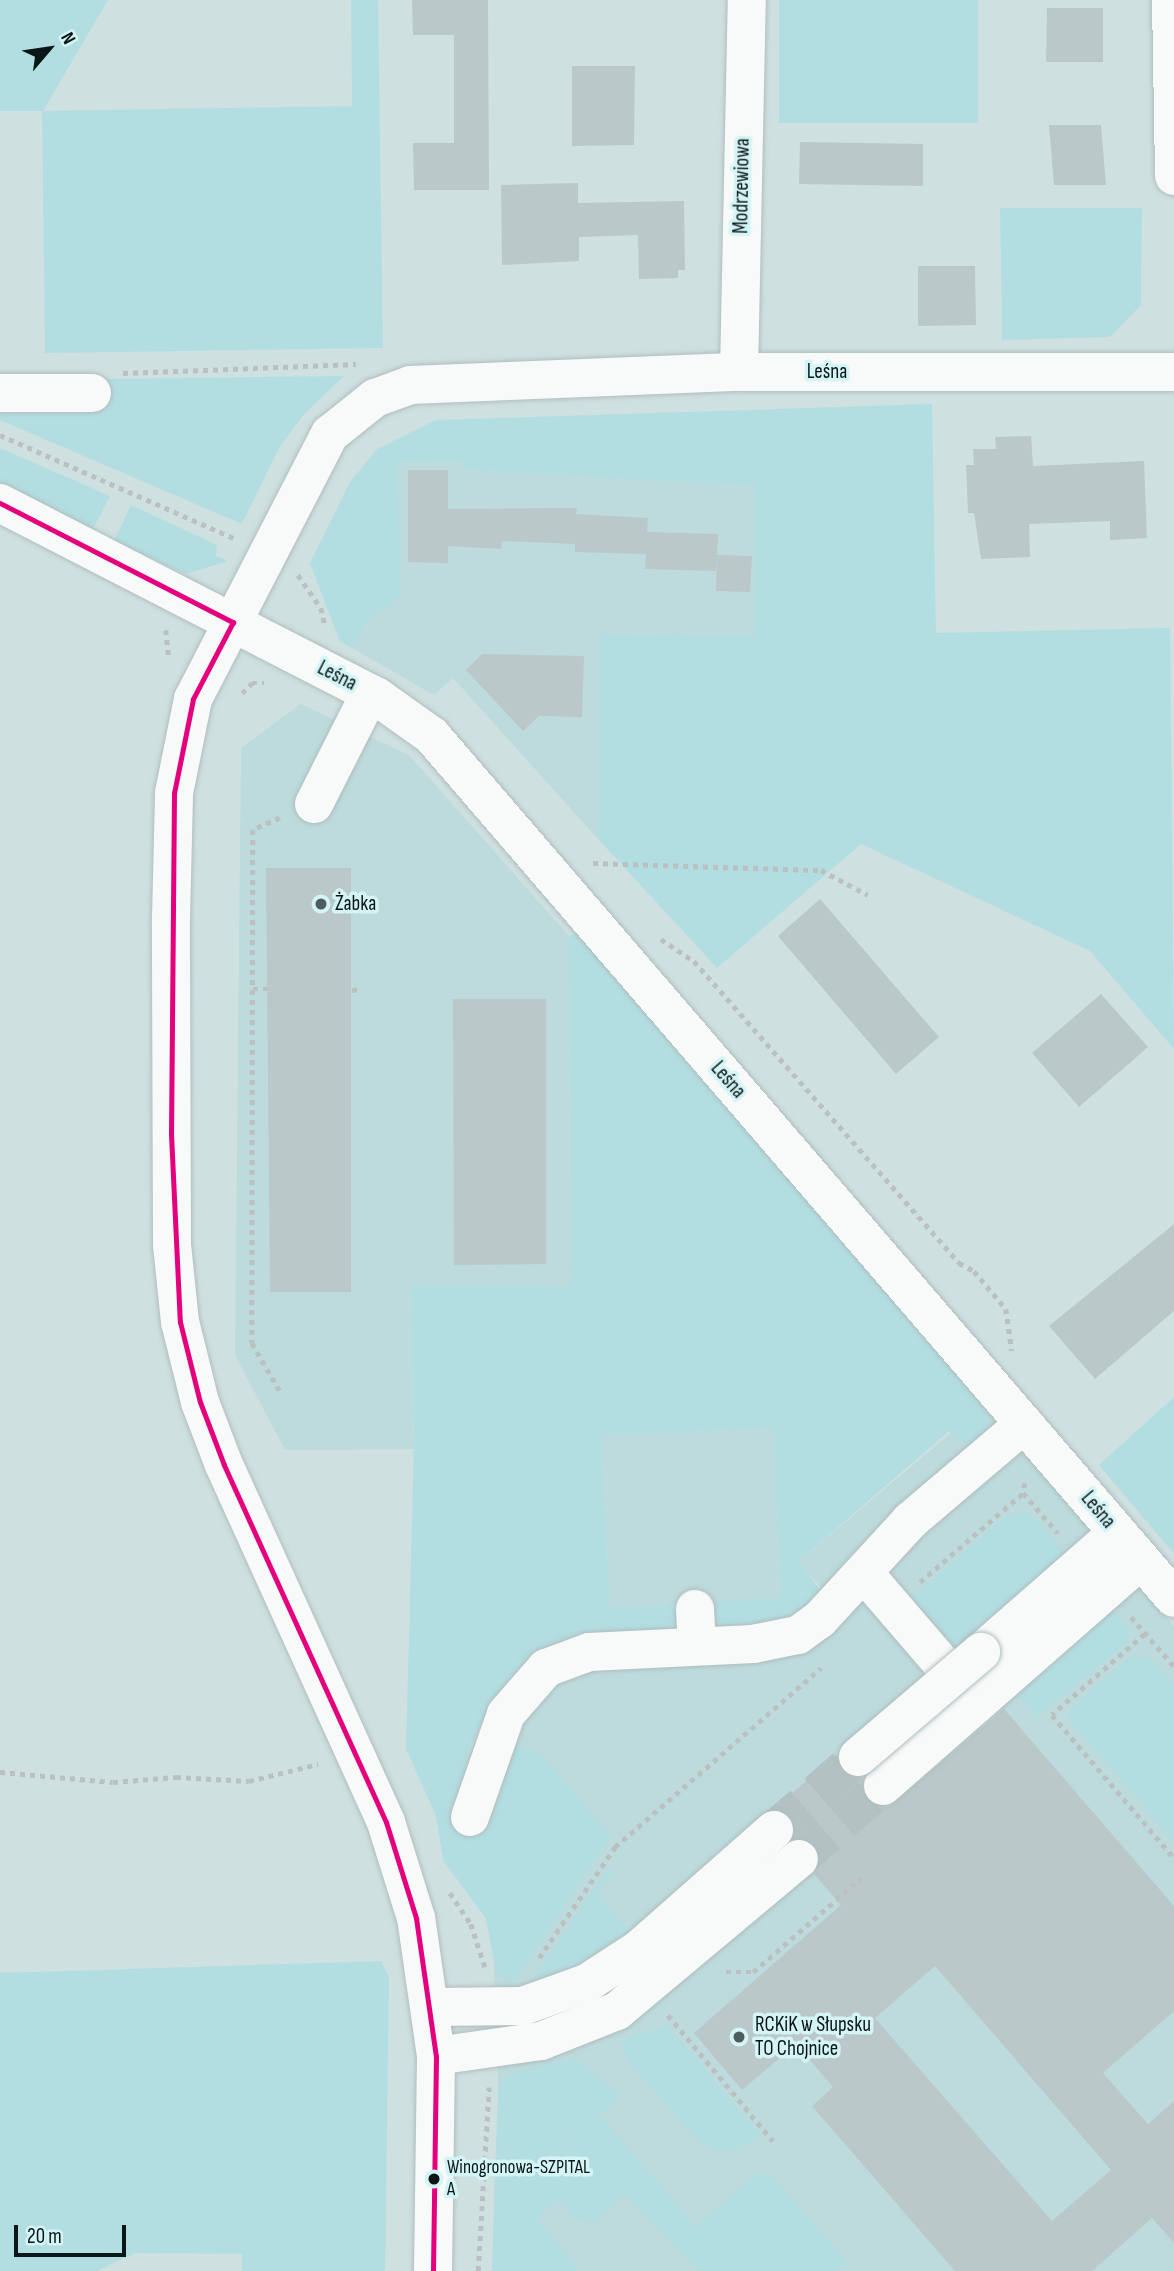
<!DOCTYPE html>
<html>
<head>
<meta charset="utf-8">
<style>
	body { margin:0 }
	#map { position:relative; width:1174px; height:2271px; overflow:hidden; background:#cfe0e1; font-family:"Sofia Sans Condensed",sans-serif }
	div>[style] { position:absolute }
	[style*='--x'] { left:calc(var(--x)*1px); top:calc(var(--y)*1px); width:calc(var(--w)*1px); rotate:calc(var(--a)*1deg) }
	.built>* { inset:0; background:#bddbdd }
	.green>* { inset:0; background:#b3dee1 }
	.building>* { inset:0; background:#bac8c9 }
	.minor-tunnel>* { height:38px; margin-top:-19px; transform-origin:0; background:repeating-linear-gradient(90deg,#b2c2c3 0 38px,transparent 0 57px) }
	.path>* { height:4.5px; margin-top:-2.25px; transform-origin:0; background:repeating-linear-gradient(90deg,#bbc0c0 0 5px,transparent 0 10px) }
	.roads { filter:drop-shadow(0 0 2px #b0bdbe) drop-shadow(0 0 2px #b0bdbe) }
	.minor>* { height:38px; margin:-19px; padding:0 19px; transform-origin:19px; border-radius:19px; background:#f8fafa }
	.bridges { filter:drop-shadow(0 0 2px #b0bdbe) drop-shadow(0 0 2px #b0bdbe) }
	.minor-bridge>* { height:38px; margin:-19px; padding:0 19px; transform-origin:19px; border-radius:19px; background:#f8fafa }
	.bus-1>* { height:5px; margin:-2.5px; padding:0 2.5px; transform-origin:2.5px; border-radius:2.5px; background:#e5007d }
	.dots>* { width:19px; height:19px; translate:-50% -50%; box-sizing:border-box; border:4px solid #d4f4f6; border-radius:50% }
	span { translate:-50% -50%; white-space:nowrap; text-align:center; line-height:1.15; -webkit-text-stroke:7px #d4f4f6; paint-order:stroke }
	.bus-label { font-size:19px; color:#0b1617 }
	.left { translate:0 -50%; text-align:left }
	.street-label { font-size:21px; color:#0b1617 }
	.poi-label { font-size:21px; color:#0b1617 }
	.north { position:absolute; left:14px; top:14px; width:70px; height:70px; -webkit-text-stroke:5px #d4f4f6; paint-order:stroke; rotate:61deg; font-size:19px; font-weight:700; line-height:28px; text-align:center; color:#0b1617 }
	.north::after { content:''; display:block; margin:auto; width:24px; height:32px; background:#0b1617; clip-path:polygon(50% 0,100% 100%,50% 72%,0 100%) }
	.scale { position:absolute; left:14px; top:2225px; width:112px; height:32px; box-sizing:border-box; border:4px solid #0b1617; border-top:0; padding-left:9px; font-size:21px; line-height:24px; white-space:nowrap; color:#0b1617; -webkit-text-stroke:5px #d4f4f6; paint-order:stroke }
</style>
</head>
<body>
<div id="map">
	<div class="built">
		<div style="clip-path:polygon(465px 461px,465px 470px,755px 486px,755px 636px,600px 634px,598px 839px,453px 678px,434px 695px,352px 648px,372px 617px,401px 596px,396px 462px)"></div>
		<div style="clip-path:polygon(301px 704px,410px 756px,569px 936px,570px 1286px,410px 1284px,414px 1449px,285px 1450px,235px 1355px,241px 748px)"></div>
		<div style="clip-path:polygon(984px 1405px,1174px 1626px,1174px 2271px,492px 2271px,498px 2080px,494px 1962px,486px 1919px,453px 1818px,466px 1758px,509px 1679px,536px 1654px,685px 1604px,610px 1608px,602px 1436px,773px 1428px,780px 1599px,705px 1602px,711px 1619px,823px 1589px,798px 1562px)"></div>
	</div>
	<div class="green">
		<div style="clip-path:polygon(0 0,108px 0,43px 111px,352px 106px,351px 0,378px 0,383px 348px,45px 353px,42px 111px,0 111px)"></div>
		<div style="clip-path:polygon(779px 0,978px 0,978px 123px,779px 123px)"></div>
		<div style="clip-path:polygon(1000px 208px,1142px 208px,1141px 305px,1110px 337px,1002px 340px)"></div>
		<div style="clip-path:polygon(344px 376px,304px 414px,279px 448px,242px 524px,0 420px,0 411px,101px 379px)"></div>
		<div style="clip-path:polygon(932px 404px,936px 633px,1170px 628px,1174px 1049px,1090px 951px,861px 844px,717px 968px,598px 839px,600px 634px,755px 636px,755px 486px,464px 470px,464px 461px,397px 462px,401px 596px,372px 617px,352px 648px,340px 642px,310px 563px,350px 482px,377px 449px,436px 420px)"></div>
		<div style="clip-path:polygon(0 448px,110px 496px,92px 531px,0 485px)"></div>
		<div style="clip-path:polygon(131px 505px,217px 545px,216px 556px,228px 561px,186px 574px,114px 541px)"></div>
		<div style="clip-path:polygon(577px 933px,984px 1405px,988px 1425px,976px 1444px,962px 1442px,949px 1431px,799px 1561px,823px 1594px,784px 1624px,722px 1627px,705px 1602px,780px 1598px,773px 1428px,602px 1436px,610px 1608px,685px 1604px,678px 1623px,667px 1631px,535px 1654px,509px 1679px,481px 1724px,466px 1758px,454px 1819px,487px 1832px,511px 1750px,523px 1746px,544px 1757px,611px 1836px,512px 1984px,497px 1973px,486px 1919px,443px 1860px,436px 1816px,406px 1749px,414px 1441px,410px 1284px,570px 1286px,569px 936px)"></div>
		<div style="clip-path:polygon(1174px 1397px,1174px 1554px,1099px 1465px)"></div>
		<div style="clip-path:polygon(1029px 1512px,1065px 1554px,950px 1653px,906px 1602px,1006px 1516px)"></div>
		<div style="clip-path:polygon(1112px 1609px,1128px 1629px,1128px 1642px,1037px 1717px,1015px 1691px)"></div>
		<div style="clip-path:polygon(1129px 1657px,1150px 1658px,1174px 1684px,1174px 1841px,1068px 1718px,1071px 1708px)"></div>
		<div style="clip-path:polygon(607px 1870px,617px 1870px,597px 1893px,632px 1934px,597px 1961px,527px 1987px)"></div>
		<div style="clip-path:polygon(381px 1961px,389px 1978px,385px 2271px,242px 2271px,242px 2254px,135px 2253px,97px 2271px,0 2271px,0 1973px)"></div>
		<div style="clip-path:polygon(668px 2025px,760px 2135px,751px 2143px,724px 2152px,702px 2145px,629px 2063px,621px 2041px)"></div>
		<div style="clip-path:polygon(576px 2058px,621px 2097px,544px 2159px,601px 2116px,696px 2227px,755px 2175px,769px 2173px,847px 2262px,837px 2271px,699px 2271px,625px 2194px,594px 2222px,576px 2220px,559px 2200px,537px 2218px,580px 2271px,492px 2271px,499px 2084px,515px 2072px)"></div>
	</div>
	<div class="building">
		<div style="clip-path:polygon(412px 0,488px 0,489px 190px,414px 190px,413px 143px,454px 143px,454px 35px,413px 35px)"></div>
		<div style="clip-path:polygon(1047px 8px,1103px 8px,1103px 62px,1046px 62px)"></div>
		<div style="clip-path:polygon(572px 66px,635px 66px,634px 145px,572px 146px)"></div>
		<div style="clip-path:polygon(1049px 125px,1101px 125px,1106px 185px,1054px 185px)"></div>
		<div style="clip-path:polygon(800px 142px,923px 144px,923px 186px,799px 184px)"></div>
		<div style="clip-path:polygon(578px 183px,578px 203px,684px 201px,685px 270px,678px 270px,678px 278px,639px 279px,638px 235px,579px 237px,579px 261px,502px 265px,501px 185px)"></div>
		<div style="clip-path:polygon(918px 266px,975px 266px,976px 325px,918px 326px)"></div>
		<div style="clip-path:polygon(1031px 436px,1033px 466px,1144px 461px,1147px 538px,1110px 540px,1110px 521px,1029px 524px,1030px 557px,981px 559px,974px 513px,968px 513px,966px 465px,974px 465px,973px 449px,996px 449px,995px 437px)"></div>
		<div style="clip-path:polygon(408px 470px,448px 470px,448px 509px,577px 508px,576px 514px,648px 518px,647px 532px,718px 534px,716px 571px,645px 569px,646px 554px,575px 552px,575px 544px,502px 541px,501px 549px,448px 546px,448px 563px,408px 562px)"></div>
		<div style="clip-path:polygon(717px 555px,752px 556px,750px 592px,716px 591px)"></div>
		<div style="clip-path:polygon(482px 654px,584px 656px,582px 717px,539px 716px,523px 731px,466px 670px)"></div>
		<div style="clip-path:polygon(266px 868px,351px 868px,351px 1292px,270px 1292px)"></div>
		<div style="clip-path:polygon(820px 899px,939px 1037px,896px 1074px,778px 936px)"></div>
		<div style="clip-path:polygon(1101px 994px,1148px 1047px,1079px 1107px,1032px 1053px)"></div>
		<div style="clip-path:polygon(453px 999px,546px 999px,546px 1264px,454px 1265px)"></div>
		<div style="clip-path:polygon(1174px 1224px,1174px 1311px,1095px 1379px,1049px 1326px)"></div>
		<div style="clip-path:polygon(evenodd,1004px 1709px,1174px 1906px,1174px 2011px,1103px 2073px,1148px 2124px,1174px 2101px,1174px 2243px,1152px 2218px,1092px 2271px,955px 2271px,812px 2106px,833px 2087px,796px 2044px,742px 2090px,694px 2033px,841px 1905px,814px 1874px,821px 1856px,816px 1846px,794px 1838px,791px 1816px,774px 1809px,837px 1754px,842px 1772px,863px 1778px,867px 1801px,888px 1807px,1004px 1709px,935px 1966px,1111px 2170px,1052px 2221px,875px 2018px,935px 1966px)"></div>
	</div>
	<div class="minor-tunnel">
		<div style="--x:774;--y:1830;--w:111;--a:-41"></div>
		<div style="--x:799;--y:1859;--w:111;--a:-41"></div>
	</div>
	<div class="path">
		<div style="--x:123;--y:373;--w:233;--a:-2.2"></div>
		<div style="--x:0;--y:435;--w:256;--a:23.8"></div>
		<div style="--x:298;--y:575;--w:40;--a:55.1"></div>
		<div style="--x:321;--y:608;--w:18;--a:77"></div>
		<div style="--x:166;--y:630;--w:29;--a:84"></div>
		<div style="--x:242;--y:693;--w:14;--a:-45"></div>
		<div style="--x:252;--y:683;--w:12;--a:0"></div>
		<div style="--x:280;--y:818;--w:30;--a:156"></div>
		<div style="--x:253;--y:830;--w:513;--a:90.11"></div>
		<div style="--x:252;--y:1343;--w:58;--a:59.9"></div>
		<div style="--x:593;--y:863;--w:228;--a:1.8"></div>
		<div style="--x:821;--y:870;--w:53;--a:28"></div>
		<div style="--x:661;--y:939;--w:40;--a:34"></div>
		<div style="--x:694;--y:961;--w:402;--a:48.7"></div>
		<div style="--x:959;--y:1263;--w:17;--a:28"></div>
		<div style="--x:974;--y:1271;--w:50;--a:49.9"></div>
		<div style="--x:1006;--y:1309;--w:42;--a:81.9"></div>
		<div style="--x:253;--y:989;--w:17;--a:0"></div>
		<div style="--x:352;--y:990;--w:10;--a:-6"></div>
		<div style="--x:1025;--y:1483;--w:10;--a:101"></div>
		<div style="--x:1023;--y:1493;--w:53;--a:48.8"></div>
		<div style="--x:920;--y:1582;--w:136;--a:-40.8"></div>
		<div style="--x:1131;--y:1617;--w:65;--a:48.7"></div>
		<div style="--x:1145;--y:1634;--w:123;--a:138.9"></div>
		<div style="--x:1052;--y:1715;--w:188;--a:49.5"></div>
		<div style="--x:0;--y:1772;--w:113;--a:5.1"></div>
		<div style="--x:113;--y:1782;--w:63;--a:-4.5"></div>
		<div style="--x:176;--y:1777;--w:73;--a:3.1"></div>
		<div style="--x:249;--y:1781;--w:71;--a:-13.8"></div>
		<div style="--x:450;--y:1893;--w:37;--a:56"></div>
		<div style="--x:471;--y:1924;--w:48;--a:71.9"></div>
		<div style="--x:539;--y:1958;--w:135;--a:-55.6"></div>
		<div style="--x:615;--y:1847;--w:273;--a:-41"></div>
		<div style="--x:726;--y:1972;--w:27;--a:0"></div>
		<div style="--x:753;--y:1972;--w:143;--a:-41"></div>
		<div style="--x:668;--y:2015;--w:164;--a:50.2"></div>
		<div style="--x:478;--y:2271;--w:184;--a:-86.6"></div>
	</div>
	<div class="roads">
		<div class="minor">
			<div style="--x:1171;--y:0;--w:176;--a:89"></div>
			<div style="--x:739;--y:372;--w:372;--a:-88.8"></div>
			<div style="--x:0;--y:393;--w:92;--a:0"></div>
			<div style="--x:0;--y:503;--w:423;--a:27.2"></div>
			<div style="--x:376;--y:696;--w:69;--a:35.5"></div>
			<div style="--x:432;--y:736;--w:1137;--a:49.28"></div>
			<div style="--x:314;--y:804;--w:124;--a:-63.2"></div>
			<div style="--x:864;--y:1573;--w:123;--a:49.3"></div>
			<div style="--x:695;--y:1609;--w:37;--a:87"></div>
			<div style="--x:981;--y:1652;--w:181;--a:-41.2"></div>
			<div style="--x:883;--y:1786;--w:343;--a:-41.2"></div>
			<div style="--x:470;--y:1817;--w:109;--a:-70.7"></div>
			<div style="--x:506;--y:1714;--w:61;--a:-49"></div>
			<div style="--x:546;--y:1668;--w:46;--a:-20.4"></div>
			<div style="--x:589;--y:1652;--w:164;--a:-2.8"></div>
			<div style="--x:753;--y:1644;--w:46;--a:-11.3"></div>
			<div style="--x:798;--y:1635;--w:27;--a:-36"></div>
			<div style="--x:820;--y:1619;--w:133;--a:-47.4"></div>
			<div style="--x:910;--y:1521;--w:150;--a:-40.4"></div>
			<div style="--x:431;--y:2007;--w:92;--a:-0.6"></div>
			<div style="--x:523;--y:2006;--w:68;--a:-19.8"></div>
			<div style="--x:587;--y:1983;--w:62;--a:-33.2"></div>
			<div style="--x:639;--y:1949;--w:180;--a:-41.4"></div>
			<div style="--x:436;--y:2056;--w:106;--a:-8.1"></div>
			<div style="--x:541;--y:2041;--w:82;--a:-21.5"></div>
			<div style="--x:617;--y:2011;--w:237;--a:-39.9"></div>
			<div style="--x:433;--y:2271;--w:215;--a:-89.2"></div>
			<div style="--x:436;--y:2056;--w:139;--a:-98.2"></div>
			<div style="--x:416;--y:1918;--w:101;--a:-107.4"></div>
			<div style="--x:386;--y:1822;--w:392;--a:-114.4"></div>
			<div style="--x:224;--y:1465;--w:67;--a:-110.9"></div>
			<div style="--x:200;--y:1402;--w:82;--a:-104"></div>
			<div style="--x:180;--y:1322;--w:77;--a:-95.9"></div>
			<div style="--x:172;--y:1245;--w:327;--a:-90.2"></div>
			<div style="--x:171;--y:918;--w:125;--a:-88.6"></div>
			<div style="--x:174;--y:793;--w:96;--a:-78.6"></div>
			<div style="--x:193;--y:699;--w:298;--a:-62.7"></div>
			<div style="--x:330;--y:434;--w:58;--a:-38.7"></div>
			<div style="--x:375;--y:398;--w:37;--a:-20"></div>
			<div style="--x:410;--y:385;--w:329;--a:-2.3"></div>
			<div style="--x:739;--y:372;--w:435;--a:0"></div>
		</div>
	</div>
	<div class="bridges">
		<div class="minor-bridge">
			<div style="--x:858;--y:1757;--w:162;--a:-40.5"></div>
		</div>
	</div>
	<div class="bus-1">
		<div style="--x:0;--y:503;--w:262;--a:27.1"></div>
		<div style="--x:233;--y:622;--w:87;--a:117.5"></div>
		<div style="--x:193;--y:699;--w:96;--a:101.4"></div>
		<div style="--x:174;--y:793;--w:341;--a:90.5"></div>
		<div style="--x:171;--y:1134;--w:188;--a:87.3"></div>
		<div style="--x:180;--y:1322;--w:82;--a:76"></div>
		<div style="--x:200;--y:1402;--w:67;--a:69.1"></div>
		<div style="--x:224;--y:1465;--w:392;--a:65.6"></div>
		<div style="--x:386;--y:1822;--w:101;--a:72.6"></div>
		<div style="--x:416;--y:1918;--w:139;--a:81.8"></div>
		<div style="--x:436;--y:2056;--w:215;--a:90.8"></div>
	</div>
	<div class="dots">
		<div style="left:321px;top:904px;background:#505d5e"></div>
		<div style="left:739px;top:2037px;background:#505d5e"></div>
		<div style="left:434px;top:2179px;background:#0b1617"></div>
	</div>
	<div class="bus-label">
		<span class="left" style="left:447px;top:2179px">Winogronowa-SZPITAL<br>A</span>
	</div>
	<div class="street-label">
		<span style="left:742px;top:186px;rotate:-89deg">Modrzewiowa</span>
		<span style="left:827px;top:372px">Leśna</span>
		<span style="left:337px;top:676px;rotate:27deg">Leśna</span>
		<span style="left:728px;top:1080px;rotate:49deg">Leśna</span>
		<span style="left:1098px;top:1510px;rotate:50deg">Leśna</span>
	</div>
	<div class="poi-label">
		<span class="left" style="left:335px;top:904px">Żabka</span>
		<span class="left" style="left:755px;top:2037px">RCKiK w Słupsku<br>TO Chojnice</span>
	</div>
	<div class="north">N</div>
	<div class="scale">20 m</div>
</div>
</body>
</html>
